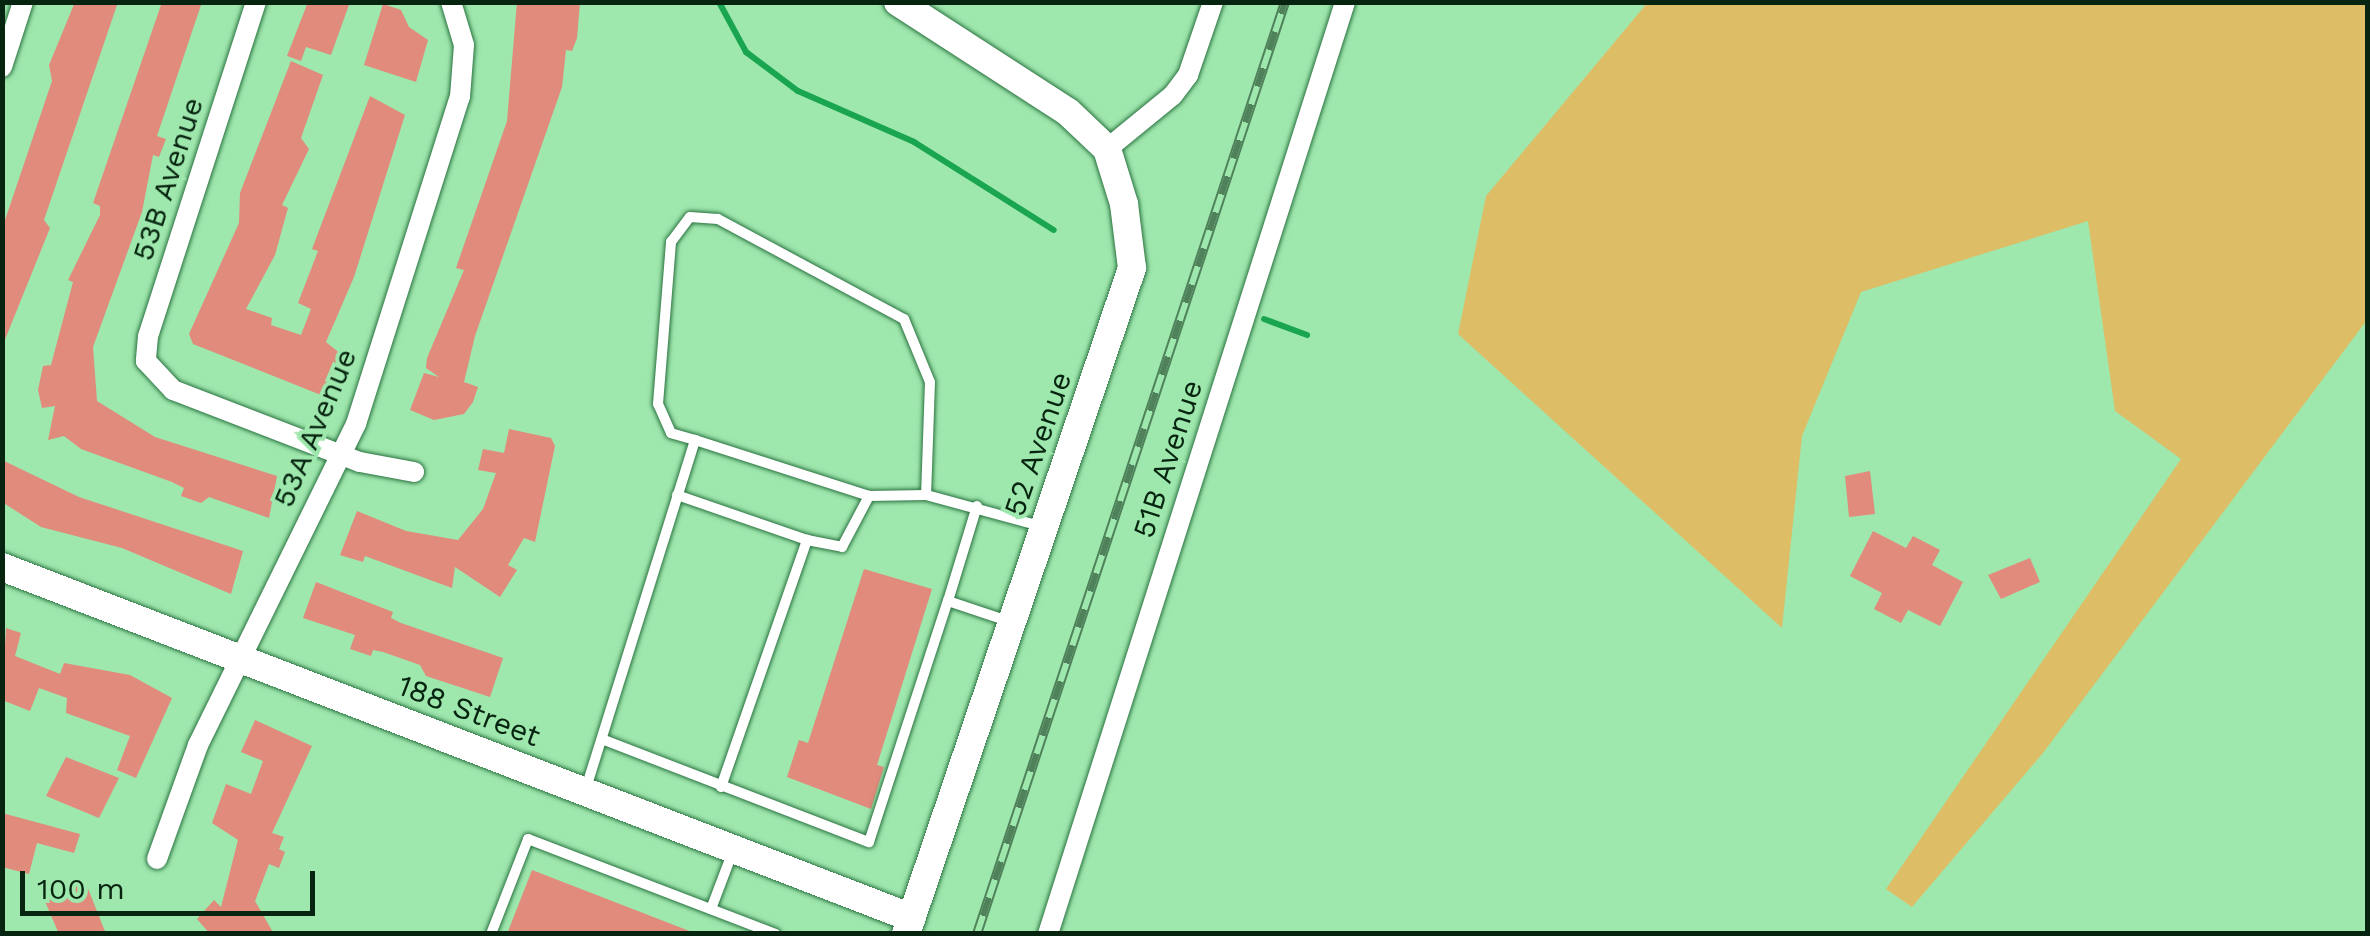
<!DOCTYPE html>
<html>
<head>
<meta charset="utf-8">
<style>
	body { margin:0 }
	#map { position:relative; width:2370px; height:936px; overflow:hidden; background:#9ee7ad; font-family:"Work Sans",sans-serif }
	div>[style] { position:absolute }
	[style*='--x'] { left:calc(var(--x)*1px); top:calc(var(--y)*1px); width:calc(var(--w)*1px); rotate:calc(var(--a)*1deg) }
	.green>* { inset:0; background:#ddbe67 }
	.stream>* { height:6px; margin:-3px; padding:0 3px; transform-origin:3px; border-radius:3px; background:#1aa551 }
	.building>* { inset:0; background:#e08b7c }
	.roads { filter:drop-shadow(0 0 2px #2b7341) drop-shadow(0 0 2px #2b7341) }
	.lane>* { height:10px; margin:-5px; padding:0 5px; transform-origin:5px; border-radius:5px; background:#fff }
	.street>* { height:20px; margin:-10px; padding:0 10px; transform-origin:10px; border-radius:10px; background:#fff }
	.secondary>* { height:28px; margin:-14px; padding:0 14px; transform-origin:14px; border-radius:14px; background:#fff }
	.rail>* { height:10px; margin-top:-5px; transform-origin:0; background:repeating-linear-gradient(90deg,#9ee7ad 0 19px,#4f825b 0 38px); box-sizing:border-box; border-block:2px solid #4f825b }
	span { translate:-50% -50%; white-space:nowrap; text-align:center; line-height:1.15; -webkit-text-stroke:8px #9ee7ad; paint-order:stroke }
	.street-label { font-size:30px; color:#06240f }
	.frame { position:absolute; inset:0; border:5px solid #06240f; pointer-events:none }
	.scale { position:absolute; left:20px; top:871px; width:295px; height:45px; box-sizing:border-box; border:5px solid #06240f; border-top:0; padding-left:12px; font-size:30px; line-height:35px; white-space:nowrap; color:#06240f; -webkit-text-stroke:8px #9ee7ad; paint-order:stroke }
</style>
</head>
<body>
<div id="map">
	<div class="green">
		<div style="clip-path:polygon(1648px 2px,2367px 3px,2367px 320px,2043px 753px,1912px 907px,1886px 889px,2181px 459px,2115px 411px,2088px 221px,1861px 292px,1802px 436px,1782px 628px,1458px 334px,1486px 196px)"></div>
	</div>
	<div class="stream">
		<div style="--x:719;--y:2;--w:57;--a:61.6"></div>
		<div style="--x:746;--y:52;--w:65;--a:36.9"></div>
		<div style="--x:798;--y:91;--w:127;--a:23.7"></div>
		<div style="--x:914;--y:142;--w:165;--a:32.2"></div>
		<div style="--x:1264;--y:319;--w:46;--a:20.4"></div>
	</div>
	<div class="building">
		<div style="clip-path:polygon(75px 2px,118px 2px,44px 220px,50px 228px,2px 347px,2px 229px,52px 81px,49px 65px)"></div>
		<div style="clip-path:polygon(162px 2px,202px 2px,157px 136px,166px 139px,159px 157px,153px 155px,142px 212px,93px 347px,97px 401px,155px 437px,277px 476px,269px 518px,209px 497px,201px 503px,181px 496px,184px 488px,172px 482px,81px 449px,64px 436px,48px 440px,55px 406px,42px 408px,38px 390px,43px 366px,51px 365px,73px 282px,68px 280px,100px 215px,100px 206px,93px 203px)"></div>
		<div style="clip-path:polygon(308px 2px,350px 2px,331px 55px,306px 47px,301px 61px,287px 56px)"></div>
		<div style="clip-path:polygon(517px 2px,580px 2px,577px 38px,572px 51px,566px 50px,562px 87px,475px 336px,464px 382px,478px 387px,473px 402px,464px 414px,434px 420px,410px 410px,424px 373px,439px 377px,426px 368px,427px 358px,464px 270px,456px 268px,507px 121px)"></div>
		<div style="clip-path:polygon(383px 4px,401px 10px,409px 27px,428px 40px,416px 82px,364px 65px)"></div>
		<div style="clip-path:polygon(291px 61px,323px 75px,301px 138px,309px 149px,282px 205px,288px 208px,275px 255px,246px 309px,272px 318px,271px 325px,301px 335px,311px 309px,298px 303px,318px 251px,312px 249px,370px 96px,405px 115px,354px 277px,326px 342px,342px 355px,326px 397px,193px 344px,189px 334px,239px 223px,240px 193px)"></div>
		<div style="clip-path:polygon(509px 429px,551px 438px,555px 446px,535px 542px,524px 538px,508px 565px,517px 570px,500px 597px,455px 567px,452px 588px,365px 556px,363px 562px,340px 555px,357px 511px,406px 531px,458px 540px,483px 509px,496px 473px,478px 470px,483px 449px,504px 453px)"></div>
		<div style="clip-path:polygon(2px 460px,79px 497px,243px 551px,231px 594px,122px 548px,41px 527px,2px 502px)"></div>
		<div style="clip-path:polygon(1870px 471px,1875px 514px,1849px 517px,1845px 476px)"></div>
		<div style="clip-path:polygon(1873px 531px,1906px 548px,1913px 536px,1940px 550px,1932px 565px,1963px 582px,1940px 626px,1908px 610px,1901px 623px,1874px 609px,1882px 593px,1850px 576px)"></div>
		<div style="clip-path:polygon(2030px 558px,2040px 582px,2001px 599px,1988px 575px)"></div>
		<div style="clip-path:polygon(864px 569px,932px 589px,877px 765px,884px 767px,871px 809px,787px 777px,799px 740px,808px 743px)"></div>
		<div style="clip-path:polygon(316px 582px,393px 612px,391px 618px,401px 623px,503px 658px,490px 697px,426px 676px,420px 665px,383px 652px,373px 650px,371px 656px,350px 649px,355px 635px,303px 618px)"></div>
		<div style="clip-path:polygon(6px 628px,21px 633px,15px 656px,60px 674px,64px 663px,130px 675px,172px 698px,136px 778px,117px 770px,130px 736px,66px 713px,67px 698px,39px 688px,30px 711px,2px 700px)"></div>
		<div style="clip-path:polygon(255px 720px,312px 746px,272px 833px,284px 837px,279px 849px,285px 852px,279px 868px,269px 864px,255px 901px,274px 934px,210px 934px,197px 919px,214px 900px,221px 907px,238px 840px,212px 823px,226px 784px,251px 794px,263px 761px,241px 752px)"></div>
		<div style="clip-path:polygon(66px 757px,119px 778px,99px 818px,46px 796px)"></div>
		<div style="clip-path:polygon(2px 813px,80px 834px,74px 853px,37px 843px,29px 874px,2px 867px)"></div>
		<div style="clip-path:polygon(532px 870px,692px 932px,692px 934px,507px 934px)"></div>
		<div style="clip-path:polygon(85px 881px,106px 934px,59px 934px,44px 899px)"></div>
	</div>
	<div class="roads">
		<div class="lane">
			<div style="--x:695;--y:440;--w:25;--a:-164"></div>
			<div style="--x:671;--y:433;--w:32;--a:-114"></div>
			<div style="--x:658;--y:404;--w:163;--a:-85.4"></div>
			<div style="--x:671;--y:242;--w:31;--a:-53"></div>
			<div style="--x:690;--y:217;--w:28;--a:4"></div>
			<div style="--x:718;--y:219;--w:211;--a:28.3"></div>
			<div style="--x:904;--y:319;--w:68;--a:67.6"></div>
			<div style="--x:930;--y:382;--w:113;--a:92"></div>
			<div style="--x:677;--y:495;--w:138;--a:19.1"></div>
			<div style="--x:977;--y:506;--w:99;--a:107"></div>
			<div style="--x:948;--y:601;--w:63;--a:18.4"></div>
			<div style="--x:604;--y:740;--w:284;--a:21.1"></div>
			<div style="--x:869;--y:842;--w:254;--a:-71.9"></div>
			<div style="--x:721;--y:787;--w:262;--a:-70.8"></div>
			<div style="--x:807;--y:540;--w:36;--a:11"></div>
			<div style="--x:842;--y:547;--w:58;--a:-62.1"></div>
			<div style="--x:586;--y:788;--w:365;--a:-72.6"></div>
			<div style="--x:695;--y:440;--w:183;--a:17.8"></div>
			<div style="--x:869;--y:496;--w:57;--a:-1"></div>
			<div style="--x:926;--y:495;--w:118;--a:15.2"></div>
			<div style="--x:711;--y:909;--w:62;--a:-69.2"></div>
			<div style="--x:491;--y:934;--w:102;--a:-68.7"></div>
			<div style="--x:528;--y:839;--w:265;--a:21"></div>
		</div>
		<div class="street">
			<div style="--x:256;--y:2;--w:351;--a:107.9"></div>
			<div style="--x:148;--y:336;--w:25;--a:95"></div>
			<div style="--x:146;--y:361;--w:40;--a:47"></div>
			<div style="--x:173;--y:390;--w:200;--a:21.1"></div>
			<div style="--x:360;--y:462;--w:55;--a:10.5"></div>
			<div style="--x:2;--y:67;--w:68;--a:-72.1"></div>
			<div style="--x:1107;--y:149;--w:85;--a:-39.3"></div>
			<div style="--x:1173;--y:95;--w:25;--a:-53"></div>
			<div style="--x:1188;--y:75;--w:77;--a:-71.1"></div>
			<div style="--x:157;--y:859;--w:121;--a:-70.2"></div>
			<div style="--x:198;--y:745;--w:358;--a:-63.8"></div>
			<div style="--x:356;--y:424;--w:343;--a:-72.4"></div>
			<div style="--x:460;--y:97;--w:52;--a:-85.6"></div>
			<div style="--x:464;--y:45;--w:45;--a:-106.8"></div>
			<div style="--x:1048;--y:934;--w:978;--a:-72.32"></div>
		</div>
		<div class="secondary">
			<div style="--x:898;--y:2;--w:202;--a:32.9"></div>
			<div style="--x:1068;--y:112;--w:54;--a:43.5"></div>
			<div style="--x:1107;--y:149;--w:58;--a:72.8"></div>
			<div style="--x:1124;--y:204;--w:64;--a:82.9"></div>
			<div style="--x:1132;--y:268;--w:703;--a:108.74"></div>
			<div style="--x:2;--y:567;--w:975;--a:21.09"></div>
		</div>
	</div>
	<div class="rail">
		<div style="--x:977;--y:934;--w:982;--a:-71.71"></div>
	</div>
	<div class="street-label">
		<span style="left:168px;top:179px;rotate:-72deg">53B Avenue</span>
		<span style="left:315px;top:428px;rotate:-67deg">53A Avenue</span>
		<span style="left:1038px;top:444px;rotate:-71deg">52 Avenue</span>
		<span style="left:1168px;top:459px;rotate:-72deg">51B Avenue</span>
		<span style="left:469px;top:711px;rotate:21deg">188 Street</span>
	</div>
	<div class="frame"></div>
	<div class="scale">100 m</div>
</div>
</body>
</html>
